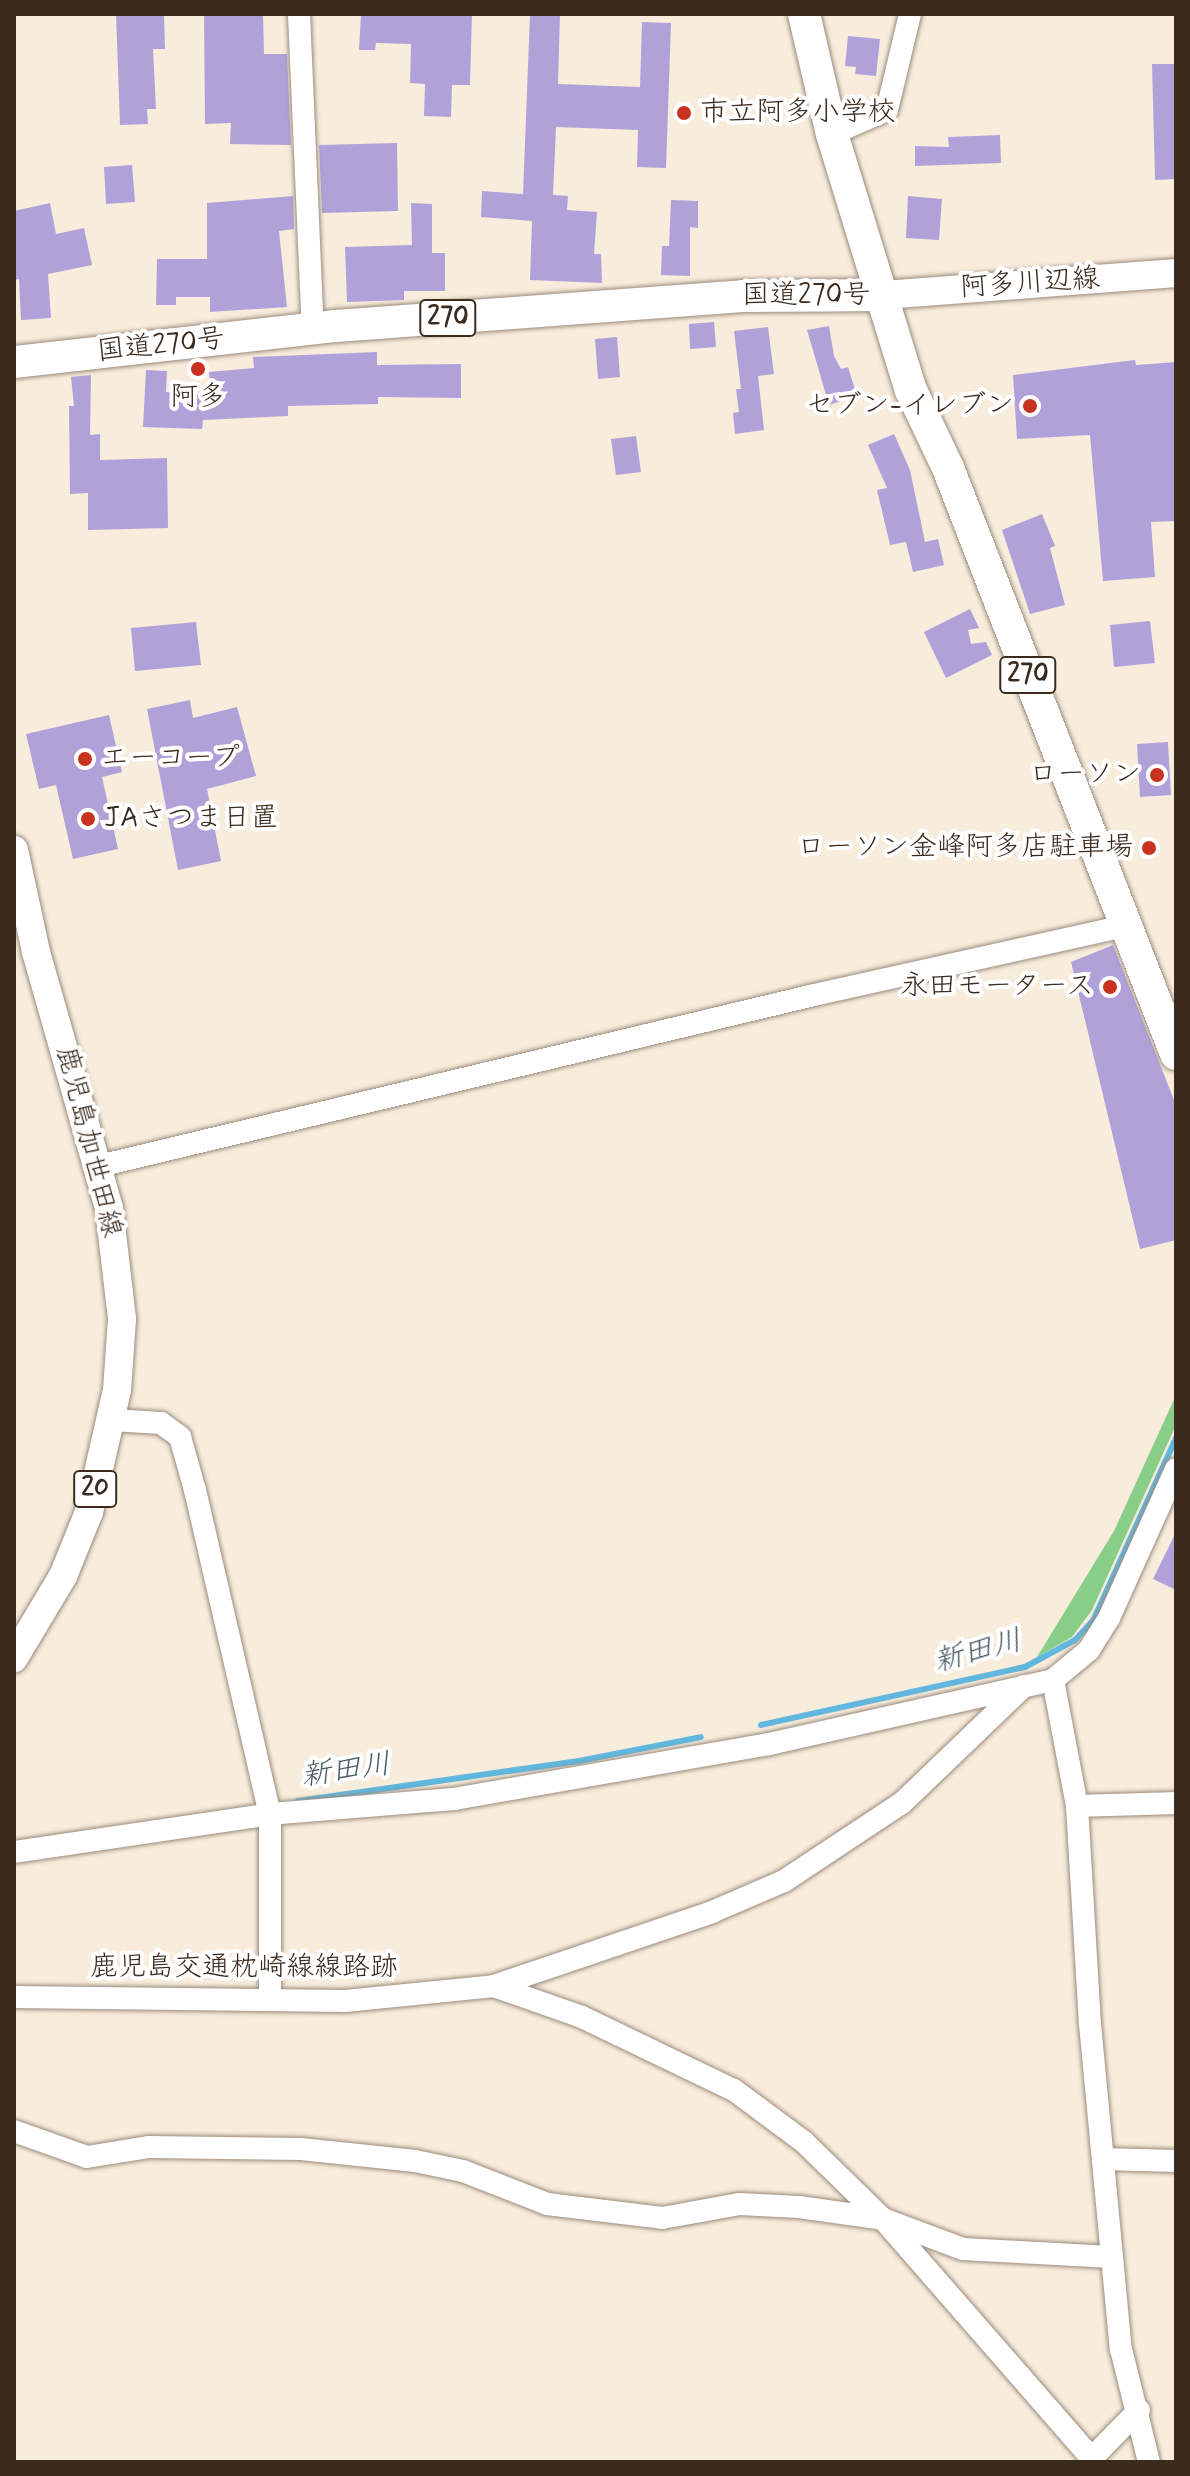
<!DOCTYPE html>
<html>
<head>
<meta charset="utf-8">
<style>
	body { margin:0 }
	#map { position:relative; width:1190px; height:2476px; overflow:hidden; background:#f8ecdc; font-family:Mynerve,"Klee One",sans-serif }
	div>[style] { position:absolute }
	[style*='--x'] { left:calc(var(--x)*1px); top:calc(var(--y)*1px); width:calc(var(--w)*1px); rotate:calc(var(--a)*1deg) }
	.green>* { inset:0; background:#89ce88 }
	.stream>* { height:6px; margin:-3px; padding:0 3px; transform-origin:3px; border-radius:3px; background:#61b7de }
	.building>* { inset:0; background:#b0a2d9 }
	.roads { filter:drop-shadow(0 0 2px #9a8b7d) drop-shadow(0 0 2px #9a8b7d) }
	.minor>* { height:22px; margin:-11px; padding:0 11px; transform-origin:11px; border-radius:11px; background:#fff }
	.major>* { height:28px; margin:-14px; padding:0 14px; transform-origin:14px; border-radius:14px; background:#fff }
	.highway>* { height:32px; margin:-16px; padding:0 16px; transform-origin:16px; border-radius:16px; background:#fff }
	.dots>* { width:22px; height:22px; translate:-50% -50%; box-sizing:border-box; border:4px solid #fff; border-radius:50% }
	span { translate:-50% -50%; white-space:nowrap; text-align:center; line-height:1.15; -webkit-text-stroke:8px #fff; paint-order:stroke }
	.shield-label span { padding:2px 6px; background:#fff; border:2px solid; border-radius:6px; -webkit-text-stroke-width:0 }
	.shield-label { font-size:26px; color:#3b2a1e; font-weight:700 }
	.poi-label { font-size:28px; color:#3b2a1e }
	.left { translate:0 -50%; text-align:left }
	.right { translate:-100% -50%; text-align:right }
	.street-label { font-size:28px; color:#3b2a1e }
	.water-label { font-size:30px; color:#485b61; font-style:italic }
	.frame { position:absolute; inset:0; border:16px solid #3b2a1e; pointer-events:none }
</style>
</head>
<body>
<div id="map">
	<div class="green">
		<div style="clip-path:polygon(1176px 1395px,1176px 1425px,1092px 1610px,1072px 1637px,1037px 1657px,1114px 1531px)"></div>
	</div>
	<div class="stream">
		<div style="--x:761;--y:1725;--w:270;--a:-12.4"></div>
		<div style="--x:1025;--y:1667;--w:57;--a:-28.4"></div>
		<div style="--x:1075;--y:1640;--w:26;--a:-47"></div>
		<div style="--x:1093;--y:1621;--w:201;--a:-65.6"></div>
		<div style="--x:298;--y:1801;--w:284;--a:-8.1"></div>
		<div style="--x:579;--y:1761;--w:124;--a:-11.1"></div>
	</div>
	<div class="building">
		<div style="clip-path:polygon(116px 14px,164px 14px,165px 49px,153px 49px,156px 109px,147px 109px,148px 124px,120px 125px)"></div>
		<div style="clip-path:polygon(204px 14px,263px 14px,264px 54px,287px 54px,291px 145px,230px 144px,231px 123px,205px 124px)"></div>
		<div style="clip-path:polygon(361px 14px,472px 14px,470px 85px,452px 85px,451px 117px,424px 116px,425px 84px,410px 83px,411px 44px,376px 43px,375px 50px,359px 50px)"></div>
		<div style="clip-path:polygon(530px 14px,560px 14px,558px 84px,640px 87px,642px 22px,671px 23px,666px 168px,637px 167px,638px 130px,556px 127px,553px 195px,568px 196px,567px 210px,597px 212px,594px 254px,601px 254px,602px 283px,530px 280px,532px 221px,481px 217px,482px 191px,523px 194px)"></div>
		<div style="clip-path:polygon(848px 36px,880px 39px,876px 76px,855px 74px,856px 67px,845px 66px)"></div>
		<div style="clip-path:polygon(1152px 64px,1176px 64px,1176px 179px,1155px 180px)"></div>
		<div style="clip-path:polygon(1000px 135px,1001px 163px,915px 166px,915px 146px,949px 147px,948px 137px)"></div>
		<div style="clip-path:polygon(397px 143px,398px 211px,322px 213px,319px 145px)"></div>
		<div style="clip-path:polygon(132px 165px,135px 202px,106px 204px,104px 167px)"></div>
		<div style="clip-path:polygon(293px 196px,294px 229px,279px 231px,287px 307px,210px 312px,210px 297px,176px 297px,176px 305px,156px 305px,157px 259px,207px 259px,207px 203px)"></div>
		<div style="clip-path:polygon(908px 196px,942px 199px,939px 240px,906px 238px)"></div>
		<div style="clip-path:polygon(671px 200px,698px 201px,698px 228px,690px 227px,690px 276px,661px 275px,662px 246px,669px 246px)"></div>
		<div style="clip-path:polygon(50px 203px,56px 234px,84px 228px,92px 265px,48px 274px,51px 318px,21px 320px,19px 279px,14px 280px,14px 211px)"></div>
		<div style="clip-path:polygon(411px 203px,432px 204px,432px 253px,445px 253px,445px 291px,404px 291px,404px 300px,347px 302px,345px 247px,412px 245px)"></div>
		<div style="clip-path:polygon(714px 322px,716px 347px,690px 349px,689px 324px)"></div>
		<div style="clip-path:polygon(829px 326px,834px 356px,841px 369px,848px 367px,857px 396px,829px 405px,807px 330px)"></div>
		<div style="clip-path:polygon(768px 327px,774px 374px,758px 376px,764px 430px,735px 434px,733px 413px,739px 412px,736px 389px,741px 389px,734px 331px)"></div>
		<div style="clip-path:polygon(617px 337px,620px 377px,598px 379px,595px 339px)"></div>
		<div style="clip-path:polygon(377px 352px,377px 365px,461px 364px,461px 398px,378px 397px,378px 404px,288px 406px,288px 416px,203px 420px,202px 429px,143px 427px,146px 370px,167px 371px,166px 392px,211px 396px,209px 372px,254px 368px,253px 357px)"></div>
		<div style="clip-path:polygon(1135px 360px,1136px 365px,1176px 362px,1176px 521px,1151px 522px,1155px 577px,1103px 581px,1090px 435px,1017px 439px,1013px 375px)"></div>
		<div style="clip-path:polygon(91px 375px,90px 435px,100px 434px,100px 460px,167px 458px,168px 528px,88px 530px,88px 493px,70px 494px,69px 406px,74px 406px,71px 377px)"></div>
		<div style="clip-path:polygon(894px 434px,910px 470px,925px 542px,938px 539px,944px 565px,913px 572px,906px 542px,890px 545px,877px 490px,887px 488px,868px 445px)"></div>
		<div style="clip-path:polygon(636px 436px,641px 472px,616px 475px,611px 439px)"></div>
		<div style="clip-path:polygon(1042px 514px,1055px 546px,1050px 548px,1065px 605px,1030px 614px,1002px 530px)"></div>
		<div style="clip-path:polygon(970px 609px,979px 628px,968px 630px,971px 644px,986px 642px,992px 655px,946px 678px,924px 632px)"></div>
		<div style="clip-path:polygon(1150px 621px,1155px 663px,1114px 667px,1110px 625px)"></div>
		<div style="clip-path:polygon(196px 622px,201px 665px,135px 671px,131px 628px)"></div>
		<div style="clip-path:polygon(190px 700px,193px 718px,237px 707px,256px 776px,207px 789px,221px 861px,178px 870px,147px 709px)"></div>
		<div style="clip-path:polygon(109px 715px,122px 772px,102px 777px,118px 849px,73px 859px,56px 785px,39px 789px,26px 734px)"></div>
		<div style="clip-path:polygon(1168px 742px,1171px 795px,1140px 797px,1137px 744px)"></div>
		<div style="clip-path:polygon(1113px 945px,1176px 1105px,1176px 1240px,1140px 1249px,1071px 962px)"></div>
		<div style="clip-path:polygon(1176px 1532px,1176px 1590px,1153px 1579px)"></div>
	</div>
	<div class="roads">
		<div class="minor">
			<div style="--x:299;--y:14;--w:315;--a:87.5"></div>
			<div style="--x:832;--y:134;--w:60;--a:-23.6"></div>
			<div style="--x:887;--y:110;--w:99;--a:-76.5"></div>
			<div style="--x:99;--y:1166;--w:735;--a:-13.45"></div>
			<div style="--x:814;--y:995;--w:320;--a:-12.5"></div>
			<div style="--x:112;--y:1420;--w:49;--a:3.5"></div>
			<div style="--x:161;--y:1423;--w:24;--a:36"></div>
			<div style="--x:180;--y:1437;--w:55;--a:74.2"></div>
			<div style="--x:195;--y:1490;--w:333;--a:77"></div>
			<div style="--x:270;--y:1814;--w:186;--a:90"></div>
			<div style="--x:1053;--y:1680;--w:128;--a:79.2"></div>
			<div style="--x:1077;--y:1806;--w:218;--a:86.6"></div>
			<div style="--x:1090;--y:2024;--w:326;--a:84.6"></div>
			<div style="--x:1121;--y:2349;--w:116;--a:76.1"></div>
			<div style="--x:1077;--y:1806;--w:99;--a:-1.7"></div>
			<div style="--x:14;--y:1852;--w:259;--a:-8.4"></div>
			<div style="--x:270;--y:1814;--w:185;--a:-4.7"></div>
			<div style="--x:454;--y:1799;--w:320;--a:-9.9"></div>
			<div style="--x:769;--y:1744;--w:291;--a:-12.7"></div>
			<div style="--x:1053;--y:1680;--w:47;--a:-39.8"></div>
			<div style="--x:1089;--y:1650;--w:38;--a:-58"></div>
			<div style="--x:1109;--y:1618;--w:163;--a:-65.8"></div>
			<div style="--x:494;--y:1986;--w:230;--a:-18.7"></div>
			<div style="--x:712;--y:1912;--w:78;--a:-23.3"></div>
			<div style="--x:784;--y:1881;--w:141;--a:-33.5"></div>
			<div style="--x:902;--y:1803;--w:169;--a:-43.8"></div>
			<div style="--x:14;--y:1997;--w:331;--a:0.7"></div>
			<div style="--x:345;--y:2001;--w:150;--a:-5.7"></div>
			<div style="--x:494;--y:1986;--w:93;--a:19.4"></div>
			<div style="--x:582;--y:2017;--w:169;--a:25.7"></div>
			<div style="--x:734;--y:2090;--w:87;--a:36.6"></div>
			<div style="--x:804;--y:2142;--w:110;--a:44.3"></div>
			<div style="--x:883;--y:2219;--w:322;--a:48.9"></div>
			<div style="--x:14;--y:2131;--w:77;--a:19.6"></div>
			<div style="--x:87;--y:2157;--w:63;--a:-9.2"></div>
			<div style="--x:149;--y:2147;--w:152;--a:0.8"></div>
			<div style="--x:301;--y:2149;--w:115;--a:6"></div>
			<div style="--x:415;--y:2161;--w:49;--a:11.8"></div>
			<div style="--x:463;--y:2171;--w:90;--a:21.4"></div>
			<div style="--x:547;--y:2204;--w:116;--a:6.9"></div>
			<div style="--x:662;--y:2218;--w:78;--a:-10.3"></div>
			<div style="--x:739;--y:2204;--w:60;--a:2.9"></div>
			<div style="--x:799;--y:2207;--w:85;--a:8.1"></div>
			<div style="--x:883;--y:2219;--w:85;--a:20.6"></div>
			<div style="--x:963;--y:2249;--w:149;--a:3.1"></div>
			<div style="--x:1103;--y:2159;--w:73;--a:1.6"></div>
			<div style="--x:1092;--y:2458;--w:67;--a:-45.6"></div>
		</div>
		<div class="major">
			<div style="--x:884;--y:295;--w:293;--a:-4.3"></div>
			<div style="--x:14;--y:850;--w:104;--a:77.8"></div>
			<div style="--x:36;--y:952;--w:266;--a:74.1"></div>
			<div style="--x:109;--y:1208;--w:112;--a:83.3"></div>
			<div style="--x:122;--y:1319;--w:71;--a:94"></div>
			<div style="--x:117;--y:1390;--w:125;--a:102.9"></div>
			<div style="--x:89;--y:1512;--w:69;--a:112.1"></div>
			<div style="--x:63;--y:1576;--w:96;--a:120.9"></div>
		</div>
		<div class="highway">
			<div style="--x:804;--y:14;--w:123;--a:76.9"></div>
			<div style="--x:832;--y:134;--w:268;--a:72.9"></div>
			<div style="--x:911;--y:390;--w:86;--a:64.6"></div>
			<div style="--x:948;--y:468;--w:629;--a:68.74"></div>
			<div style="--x:14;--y:362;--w:324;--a:-6.4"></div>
			<div style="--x:336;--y:326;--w:408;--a:-4.2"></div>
			<div style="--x:743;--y:296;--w:141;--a:-0.4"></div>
		</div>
	</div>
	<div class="dots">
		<div style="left:684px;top:113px;background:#c8321e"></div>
		<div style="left:198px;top:369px;background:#c8321e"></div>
		<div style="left:1030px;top:406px;background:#c8321e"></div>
		<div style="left:85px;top:759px;background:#c8321e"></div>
		<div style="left:1157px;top:775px;background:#c8321e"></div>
		<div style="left:88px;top:819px;background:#c8321e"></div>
		<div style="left:1149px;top:848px;background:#c8321e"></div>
		<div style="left:1110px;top:987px;background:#c8321e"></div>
	</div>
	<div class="shield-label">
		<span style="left:448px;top:318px">270</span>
		<span style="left:1028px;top:675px">270</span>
		<span style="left:95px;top:1489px">20</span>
	</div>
	<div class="poi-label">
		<span class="left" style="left:700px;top:113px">市立阿多小学校</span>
		<span style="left:198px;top:398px">阿多</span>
		<span class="right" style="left:1014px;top:406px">セブン-イレブン</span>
		<span class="left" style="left:101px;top:759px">エーコープ</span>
		<span class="right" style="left:1141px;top:775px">ローソン</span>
		<span class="left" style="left:104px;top:819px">JAさつま日置</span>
		<span class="right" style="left:1133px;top:848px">ローソン金峰阿多店駐車場</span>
		<span class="right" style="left:1094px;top:987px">永田モータース</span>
	</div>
	<div class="street-label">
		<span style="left:1030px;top:284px;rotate:-4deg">阿多川辺線</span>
		<span style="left:806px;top:296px">国道270号</span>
		<span style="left:161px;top:346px;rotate:-6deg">国道270号</span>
		<span style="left:88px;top:1142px;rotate:76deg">鹿児島加世田線</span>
		<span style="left:244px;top:1968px">鹿児島交通枕崎線線路跡</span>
	</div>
	<div class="water-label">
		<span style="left:978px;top:1652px;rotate:-15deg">新田川</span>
		<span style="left:346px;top:1771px;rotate:-8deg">新田川</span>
	</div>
	<div class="frame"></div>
</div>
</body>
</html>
